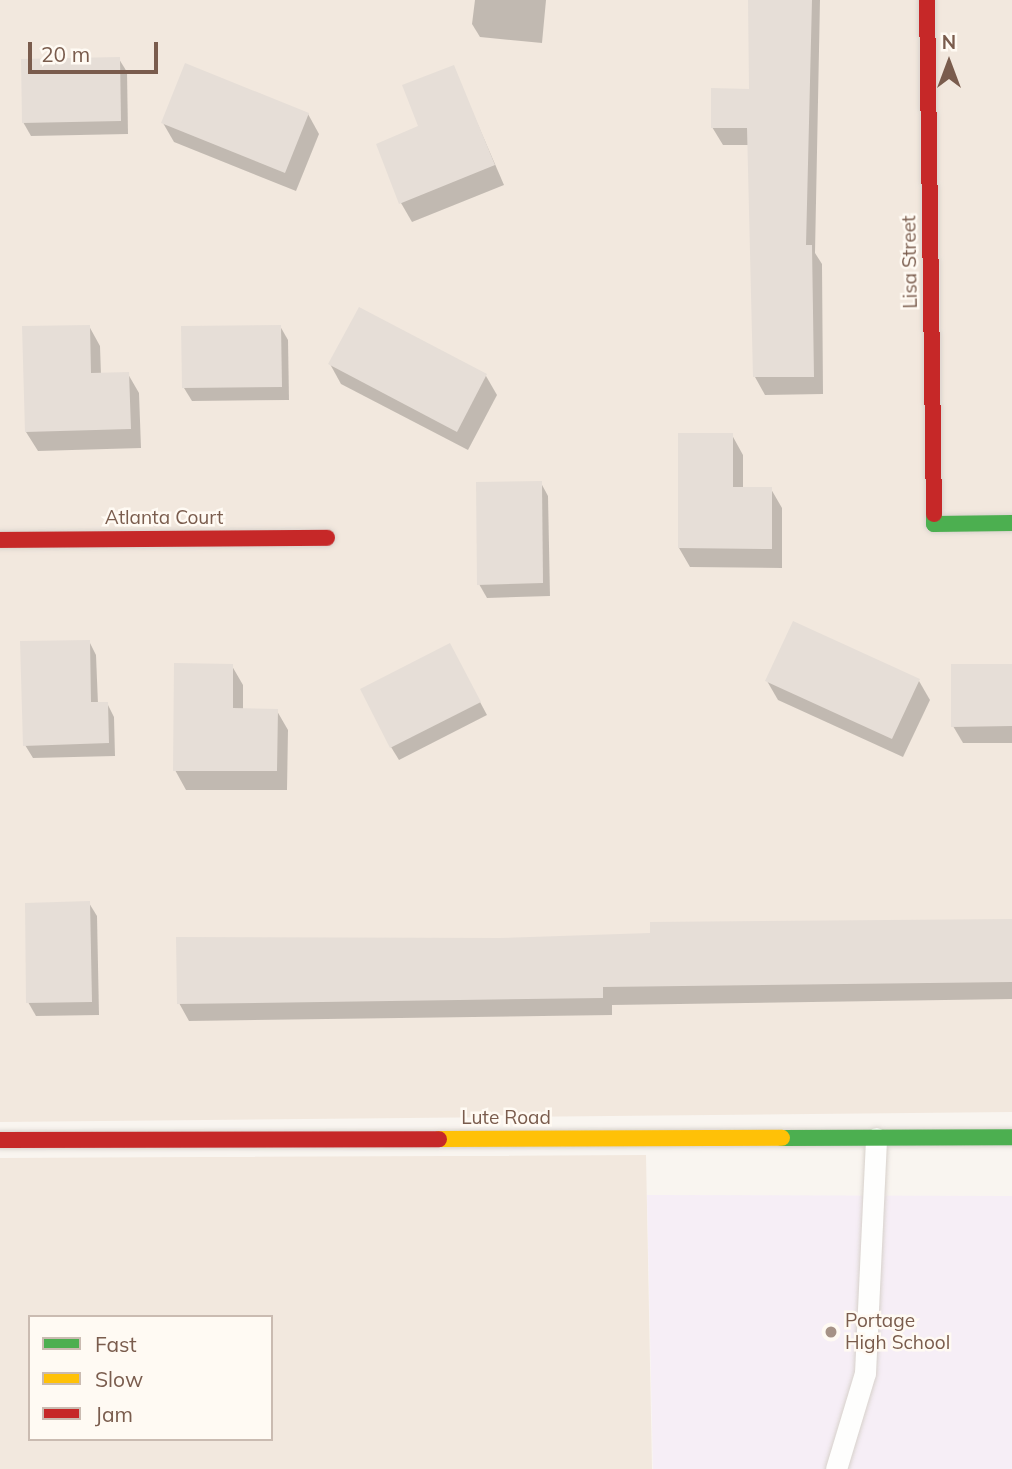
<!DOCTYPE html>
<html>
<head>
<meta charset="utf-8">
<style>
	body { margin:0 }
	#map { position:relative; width:1012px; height:1469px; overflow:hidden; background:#f9f5f0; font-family:Mulish,sans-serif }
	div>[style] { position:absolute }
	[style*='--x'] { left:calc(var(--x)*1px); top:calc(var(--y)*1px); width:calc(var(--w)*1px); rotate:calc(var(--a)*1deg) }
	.residential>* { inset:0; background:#f2e8de }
	.education>* { inset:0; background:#f6eef6 }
	.shadow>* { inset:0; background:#0003 }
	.building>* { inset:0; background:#e6ded7 }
	.roads { filter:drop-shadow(0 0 2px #d7d1cb) drop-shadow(0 0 2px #d7d1cb) }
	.lane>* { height:21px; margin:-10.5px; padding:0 10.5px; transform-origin:10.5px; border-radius:10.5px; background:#fefefd }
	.fast>* { height:16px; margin:-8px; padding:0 8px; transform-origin:8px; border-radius:8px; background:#4caf50 }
	.slow>* { height:16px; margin:-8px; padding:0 8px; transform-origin:8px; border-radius:8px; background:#ffc107 }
	.jam>* { height:16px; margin:-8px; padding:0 8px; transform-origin:8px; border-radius:8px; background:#c62828 }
	.dots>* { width:19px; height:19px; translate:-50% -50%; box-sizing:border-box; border:4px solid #fffaf3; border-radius:50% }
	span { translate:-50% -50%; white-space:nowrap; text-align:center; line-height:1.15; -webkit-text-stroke:5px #fffaf3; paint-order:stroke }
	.street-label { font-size:19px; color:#7a5c4d }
	.poi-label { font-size:19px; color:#7a5c4d }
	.left { translate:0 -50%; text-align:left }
	.legend { position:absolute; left:28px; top:1315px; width:245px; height:126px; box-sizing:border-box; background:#fffaf3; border:2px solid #cabbb1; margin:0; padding:9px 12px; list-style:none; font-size:21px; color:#7a5c4d }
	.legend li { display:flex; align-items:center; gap:14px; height:35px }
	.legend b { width:35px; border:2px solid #cabbb1 }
	.north { position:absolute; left:914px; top:28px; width:70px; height:70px; -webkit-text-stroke:5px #fffaf3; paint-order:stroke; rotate:0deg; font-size:19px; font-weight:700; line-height:28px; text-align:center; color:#7a5c4d }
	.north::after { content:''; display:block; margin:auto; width:24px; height:32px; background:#7a5c4d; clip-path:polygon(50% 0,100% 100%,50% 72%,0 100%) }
	.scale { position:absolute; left:28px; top:42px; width:130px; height:32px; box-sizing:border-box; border:4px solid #7a5c4d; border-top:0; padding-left:9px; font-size:21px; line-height:24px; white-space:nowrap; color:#7a5c4d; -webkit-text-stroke:5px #fffaf3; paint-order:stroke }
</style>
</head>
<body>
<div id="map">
	<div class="residential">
		<div style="clip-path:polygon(0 0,1012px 0,1012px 1112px,0 1122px)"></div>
		<div style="clip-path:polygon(evenodd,646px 1155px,652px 1469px,0 1469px,0 1158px,646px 1155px,30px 1317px,271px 1317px,271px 1439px,30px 1439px,30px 1317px)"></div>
	</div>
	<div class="education">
		<div style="clip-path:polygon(647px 1195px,1012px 1196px,1012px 1469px,653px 1469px)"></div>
	</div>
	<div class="shadow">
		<div style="clip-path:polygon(475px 0,546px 0,542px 43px,480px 37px,472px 24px)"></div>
		<div style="clip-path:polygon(750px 0,820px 0,815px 253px,822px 264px,823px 394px,765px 395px,755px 377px,749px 145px,723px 145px,712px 127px,751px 90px)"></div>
		<div style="clip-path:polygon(119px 59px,127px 72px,128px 134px,31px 136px,23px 122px)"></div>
		<div style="clip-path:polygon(453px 67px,504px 185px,412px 222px,401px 203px,420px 127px)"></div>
		<div style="clip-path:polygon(308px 114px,319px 134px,296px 191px,174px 142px,163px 123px)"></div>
		<div style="clip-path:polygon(89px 326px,100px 346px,101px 375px,128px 374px,139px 393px,141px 448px,38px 451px,26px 432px)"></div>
		<div style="clip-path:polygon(280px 326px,288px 340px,289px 400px,192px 401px,184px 388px)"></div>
		<div style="clip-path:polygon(330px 364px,486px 376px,497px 395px,468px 450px,341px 384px)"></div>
		<div style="clip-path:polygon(732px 435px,743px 455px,743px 489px,771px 489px,782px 508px,782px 568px,690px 567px,679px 548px)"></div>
		<div style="clip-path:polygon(541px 483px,548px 496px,550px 596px,487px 598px,479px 584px)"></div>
		<div style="clip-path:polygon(89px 641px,96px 655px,98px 704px,107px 703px,114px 717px,115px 756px,33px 758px,25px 745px)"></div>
		<div style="clip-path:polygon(457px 659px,487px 715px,399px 760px,391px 747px)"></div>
		<div style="clip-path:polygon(232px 666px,243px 685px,243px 710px,277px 711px,288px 730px,287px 790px,186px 790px,175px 770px)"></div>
		<div style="clip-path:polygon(1012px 666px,1012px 743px,963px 743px,953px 726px)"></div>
		<div style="clip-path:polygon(767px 681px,919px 681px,930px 700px,903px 757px,778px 700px)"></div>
		<div style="clip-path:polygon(89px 903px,97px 916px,99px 1015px,36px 1016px,28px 1002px)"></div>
		<div style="clip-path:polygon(1012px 920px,1012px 999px,612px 1005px,612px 1015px,189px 1021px,179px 1003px,500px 940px)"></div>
	</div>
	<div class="building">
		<div style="clip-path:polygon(748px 0,812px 0,806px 245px,812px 245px,814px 377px,753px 377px,747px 128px,711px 128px,711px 88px,749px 89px)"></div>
		<div style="clip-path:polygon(120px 57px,121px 121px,22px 123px,21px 59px)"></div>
		<div style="clip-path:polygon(185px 63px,309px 113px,285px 173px,161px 123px)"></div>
		<div style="clip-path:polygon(454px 65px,495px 165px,399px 204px,376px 144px,418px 126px,402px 85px)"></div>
		<div style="clip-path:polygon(359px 307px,487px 374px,457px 432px,328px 364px)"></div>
		<div style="clip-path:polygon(90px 325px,91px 373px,129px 372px,131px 429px,25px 432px,22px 326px)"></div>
		<div style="clip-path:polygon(281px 325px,282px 387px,182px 388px,181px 326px)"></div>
		<div style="clip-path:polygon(678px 433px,733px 433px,733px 487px,772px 487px,772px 549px,678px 548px)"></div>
		<div style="clip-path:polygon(542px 481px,543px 583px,477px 585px,476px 482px)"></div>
		<div style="clip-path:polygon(793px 621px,920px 679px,892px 739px,765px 681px)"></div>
		<div style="clip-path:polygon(90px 640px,91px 702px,108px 702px,109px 743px,23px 746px,20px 641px)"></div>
		<div style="clip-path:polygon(450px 643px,481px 702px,390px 748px,360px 689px)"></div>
		<div style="clip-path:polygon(174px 663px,233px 664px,233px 708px,278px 709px,277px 771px,173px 771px)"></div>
		<div style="clip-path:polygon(951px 664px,1012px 664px,1012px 726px,951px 727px)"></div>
		<div style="clip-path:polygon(90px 901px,92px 1002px,26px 1003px,25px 903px)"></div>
		<div style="clip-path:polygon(1012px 919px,1012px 982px,603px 987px,603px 998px,177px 1004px,176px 937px,500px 938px,650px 933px,650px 922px)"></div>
	</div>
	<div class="roads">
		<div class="lane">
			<div style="--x:836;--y:1469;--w:100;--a:-73.2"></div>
			<div style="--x:865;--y:1373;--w:235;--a:-87.3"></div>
		</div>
		<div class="fast">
			<div style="--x:934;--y:514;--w:10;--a:90"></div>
			<div style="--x:934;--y:524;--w:78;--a:-0.7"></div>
			<div style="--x:782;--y:1138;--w:230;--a:-0.2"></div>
		</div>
		<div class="slow">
			<div style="--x:439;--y:1139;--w:343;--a:-0.2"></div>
		</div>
		<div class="jam">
			<div style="--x:927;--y:0;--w:514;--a:89.22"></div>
			<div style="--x:0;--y:540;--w:327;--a:-0.4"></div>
			<div style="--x:0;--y:1140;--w:439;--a:-0.1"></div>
		</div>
	</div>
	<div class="dots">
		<div style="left:831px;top:1332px;background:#a69286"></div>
	</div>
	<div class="street-label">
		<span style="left:910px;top:262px;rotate:-91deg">Lisa Street</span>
		<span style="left:164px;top:518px">Atlanta Court</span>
		<span style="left:506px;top:1118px">Lute Road</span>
	</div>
	<div class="poi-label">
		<span class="left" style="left:845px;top:1332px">Portage<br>High School</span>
	</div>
	<ul class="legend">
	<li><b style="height:9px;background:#4caf50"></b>Fast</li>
	<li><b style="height:9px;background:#ffc107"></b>Slow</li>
	<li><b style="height:9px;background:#c62828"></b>Jam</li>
	</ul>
	<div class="north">N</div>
	<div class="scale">20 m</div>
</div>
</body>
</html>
